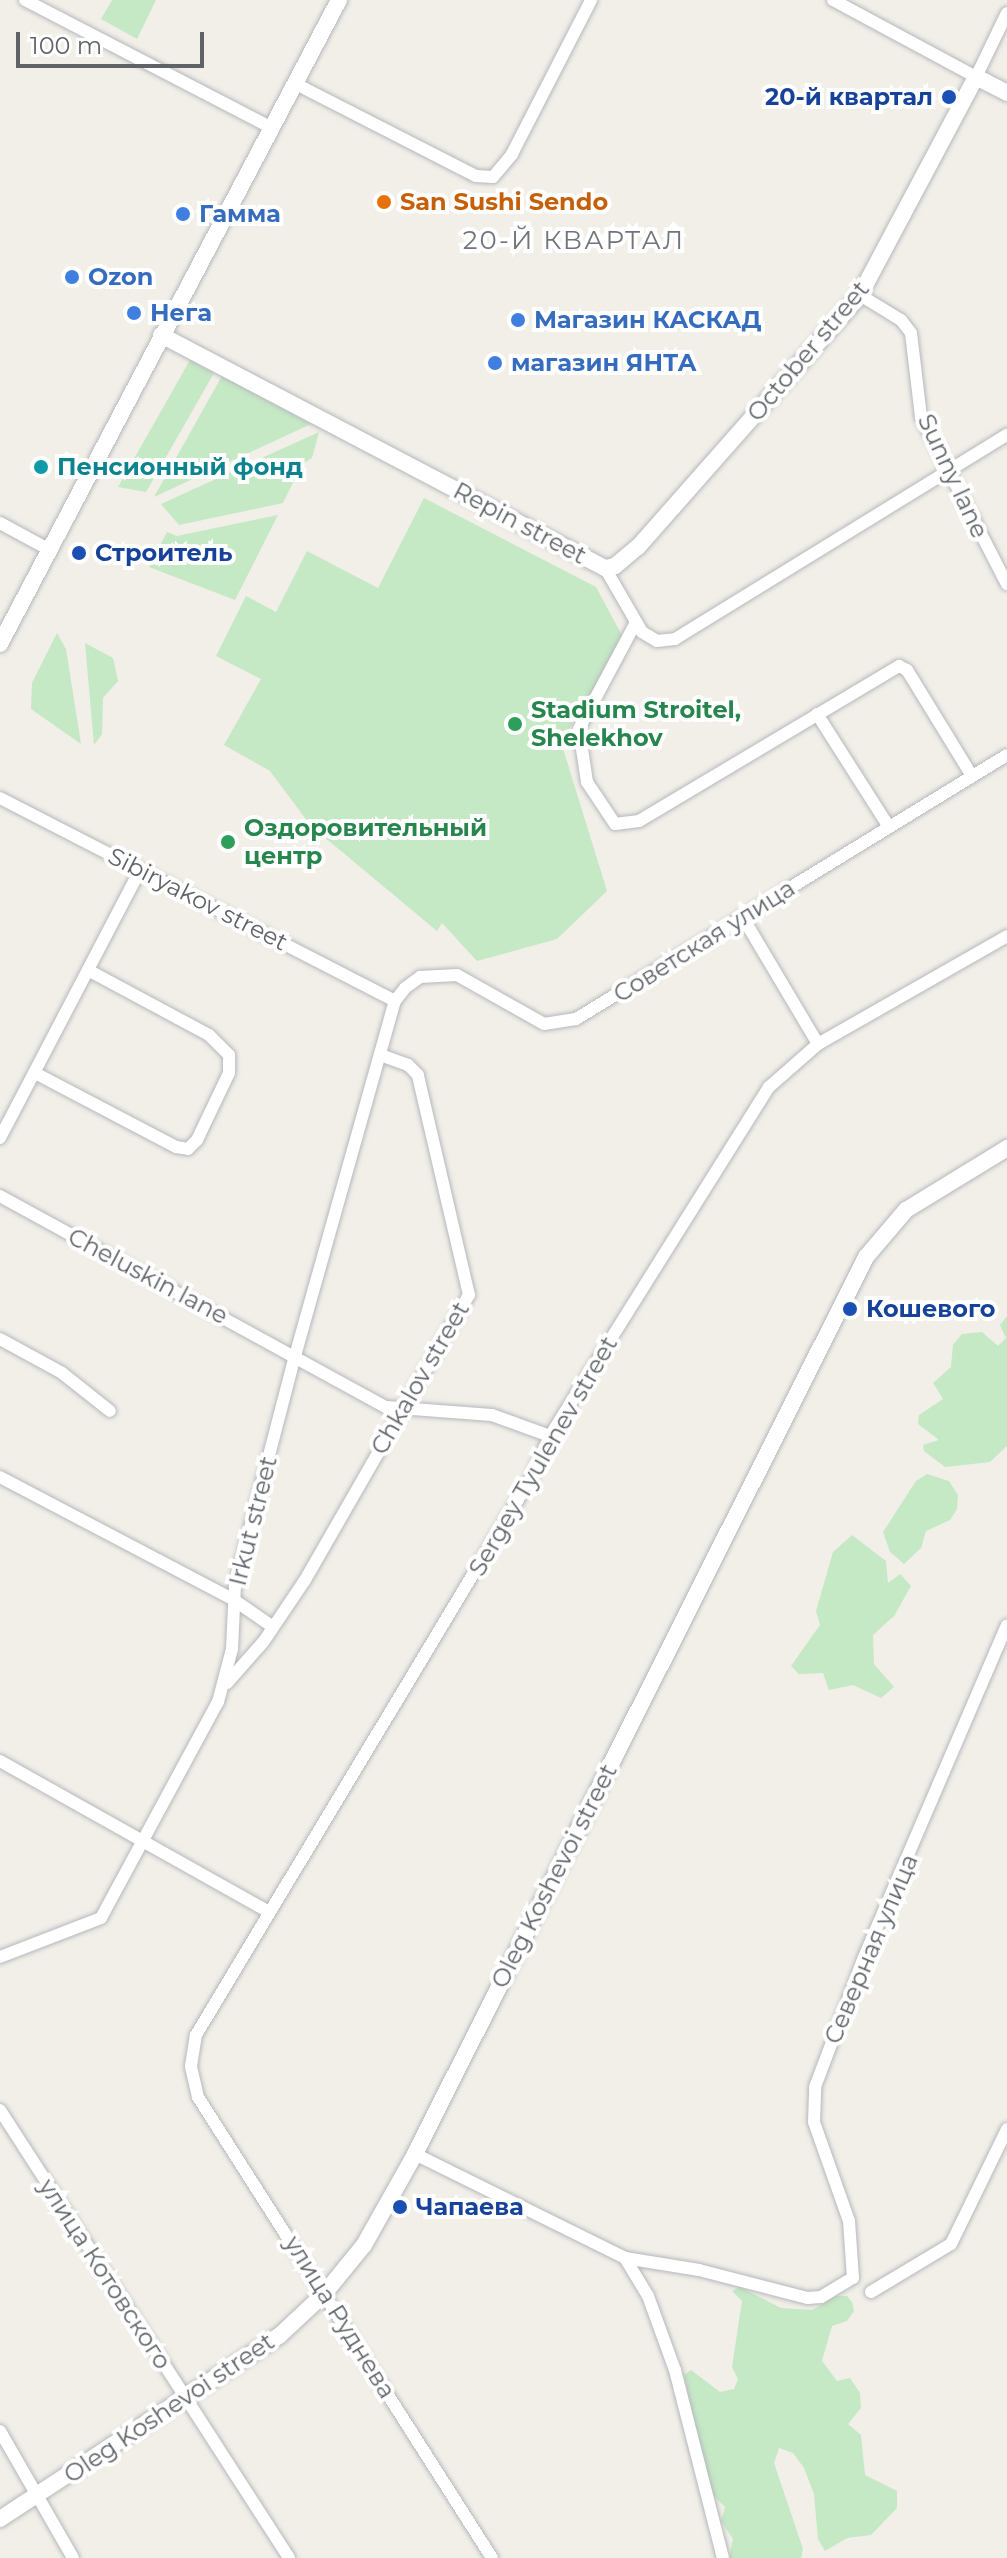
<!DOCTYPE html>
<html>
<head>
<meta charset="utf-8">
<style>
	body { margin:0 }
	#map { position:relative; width:1007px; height:2558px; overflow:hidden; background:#f1efe8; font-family:Montserrat,sans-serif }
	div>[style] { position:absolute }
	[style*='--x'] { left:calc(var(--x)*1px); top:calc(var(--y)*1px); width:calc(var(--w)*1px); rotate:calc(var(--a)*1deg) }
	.green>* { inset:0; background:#c5e8c5 }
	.roads { filter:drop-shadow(0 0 2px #b5b8bc) drop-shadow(0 0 2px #b5b8bc) }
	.minor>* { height:12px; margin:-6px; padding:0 6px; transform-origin:6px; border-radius:6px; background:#fff }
	.tertiary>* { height:16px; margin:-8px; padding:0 8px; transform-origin:8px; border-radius:8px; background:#fff }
	.dots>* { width:22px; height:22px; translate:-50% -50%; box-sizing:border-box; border:4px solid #fff; border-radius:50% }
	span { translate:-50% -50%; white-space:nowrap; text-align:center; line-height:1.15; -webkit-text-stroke:8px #fff; paint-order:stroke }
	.transit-label { font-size:24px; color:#164399; font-weight:700 }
	.right { translate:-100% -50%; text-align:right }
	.left { translate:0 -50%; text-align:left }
	.food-label { font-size:24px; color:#c56008; font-weight:700 }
	.shop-label { font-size:24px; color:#366cbe; font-weight:700 }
	.street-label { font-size:24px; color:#5f6368 }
	.culture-label { font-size:24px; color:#0d838f; font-weight:700 }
	.leisure-label { font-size:24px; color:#27864d; font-weight:700 }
	.neighbourhood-label { font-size:26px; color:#70757a; letter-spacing:2px }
	.scale { position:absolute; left:16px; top:32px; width:188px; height:36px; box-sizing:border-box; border:4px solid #5f6368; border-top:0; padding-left:10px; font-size:24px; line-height:28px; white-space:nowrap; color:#5f6368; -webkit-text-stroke:6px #fff; paint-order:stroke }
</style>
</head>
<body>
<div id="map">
	<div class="green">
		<div style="clip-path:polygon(112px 0,156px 0,137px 39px,101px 19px)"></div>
		<div style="clip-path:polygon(190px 360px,214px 373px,146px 492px,118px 487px)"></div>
		<div style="clip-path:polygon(222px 376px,311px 424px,154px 497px)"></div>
		<div style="clip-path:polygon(319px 432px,312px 458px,302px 464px,283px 503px,179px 525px,161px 504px)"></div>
		<div style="clip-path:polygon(424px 498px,596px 587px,624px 639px,561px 742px,607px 891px,557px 939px,477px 961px,442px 923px,437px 931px,311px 826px,270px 771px,224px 745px,261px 679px,216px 656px,246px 596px,276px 612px,307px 551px,378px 588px)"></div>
		<div style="clip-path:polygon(278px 515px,235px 600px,149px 567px,167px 532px,177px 536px)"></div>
		<div style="clip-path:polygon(57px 633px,66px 649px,81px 744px,31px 709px,32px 683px)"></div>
		<div style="clip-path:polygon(85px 643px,113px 658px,118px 681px,103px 698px,102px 734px,94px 745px)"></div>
		<div style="clip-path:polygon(1007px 1316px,1007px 1446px,990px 1462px,945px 1467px,924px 1451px,923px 1445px,939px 1440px,918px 1424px,919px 1415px,943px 1399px,933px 1383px,951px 1367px,953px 1345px,962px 1334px,982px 1332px,998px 1346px,1006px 1338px,1000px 1325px)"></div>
		<div style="clip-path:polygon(927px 1474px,949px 1481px,958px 1495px,957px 1509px,950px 1520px,926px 1531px,921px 1548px,904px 1564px,890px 1552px,883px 1532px,916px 1481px)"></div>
		<div style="clip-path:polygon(852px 1535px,886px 1561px,888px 1583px,900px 1574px,911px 1586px,894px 1616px,873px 1635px,874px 1664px,894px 1687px,881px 1698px,853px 1685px,829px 1690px,823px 1673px,799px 1674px,791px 1666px,820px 1625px,816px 1611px,833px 1552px)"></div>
		<div style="clip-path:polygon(740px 2287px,781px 2308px,812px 2310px,836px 2296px,847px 2296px,852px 2302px,854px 2311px,847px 2321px,832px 2326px,822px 2361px,837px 2381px,850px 2378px,860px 2393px,861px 2408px,848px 2424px,861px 2435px,865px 2475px,897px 2491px,897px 2508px,871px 2535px,847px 2538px,825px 2551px,818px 2539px,814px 2494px,804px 2468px,793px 2453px,779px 2448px,774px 2463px,803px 2549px,801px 2558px,729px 2558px,733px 2539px,721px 2521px,725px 2507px,714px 2496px,700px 2453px,684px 2375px,691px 2370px,720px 2392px,734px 2389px,738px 2379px,732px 2367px,742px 2301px,732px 2291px)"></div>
	</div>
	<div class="roads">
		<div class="minor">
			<div style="--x:25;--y:0;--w:278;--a:27.4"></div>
			<div style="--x:833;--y:0;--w:162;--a:28.3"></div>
			<div style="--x:976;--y:77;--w:71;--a:-64.2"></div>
			<div style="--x:294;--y:83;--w:204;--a:27.1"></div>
			<div style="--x:476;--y:176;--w:17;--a:3"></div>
			<div style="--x:493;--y:177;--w:30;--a:-50"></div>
			<div style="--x:512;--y:154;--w:173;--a:-62.8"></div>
			<div style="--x:860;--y:295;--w:48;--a:31.4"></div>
			<div style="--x:901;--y:320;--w:16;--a:52"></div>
			<div style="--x:911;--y:333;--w:85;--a:83.2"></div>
			<div style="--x:921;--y:417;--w:188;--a:62.8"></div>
			<div style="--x:0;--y:523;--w:57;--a:28.4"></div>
			<div style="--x:605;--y:568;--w:74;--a:60"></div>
			<div style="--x:642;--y:632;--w:17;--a:31"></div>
			<div style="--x:657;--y:641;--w:18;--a:-6"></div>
			<div style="--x:675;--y:639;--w:390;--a:-31.6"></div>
			<div style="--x:635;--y:624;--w:119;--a:118.1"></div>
			<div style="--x:579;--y:729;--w:54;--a:81.4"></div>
			<div style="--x:587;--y:782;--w:50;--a:56.3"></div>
			<div style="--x:615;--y:824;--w:24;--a:-7"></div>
			<div style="--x:639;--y:821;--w:303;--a:-30.8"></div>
			<div style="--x:899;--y:666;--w:9;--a:27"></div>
			<div style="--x:907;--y:670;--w:124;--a:58.5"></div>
			<div style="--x:817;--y:714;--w:134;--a:57.5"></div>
			<div style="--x:0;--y:798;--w:444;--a:27.2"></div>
			<div style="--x:742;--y:916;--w:149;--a:59.3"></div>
			<div style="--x:35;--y:1073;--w:159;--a:27.7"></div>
			<div style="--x:176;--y:1147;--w:12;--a:9"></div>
			<div style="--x:188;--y:1149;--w:13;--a:-45"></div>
			<div style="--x:197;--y:1140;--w:74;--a:-64.5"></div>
			<div style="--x:229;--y:1073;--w:18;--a:-90"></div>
			<div style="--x:229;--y:1055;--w:28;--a:-135"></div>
			<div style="--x:209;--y:1035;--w:137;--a:-151.8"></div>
			<div style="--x:0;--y:1138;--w:302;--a:-62.4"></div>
			<div style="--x:0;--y:1196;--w:440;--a:28.7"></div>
			<div style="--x:386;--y:1407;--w:106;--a:4.3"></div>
			<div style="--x:492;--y:1415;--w:62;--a:19.9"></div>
			<div style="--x:0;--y:1339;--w:71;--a:28.7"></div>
			<div style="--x:62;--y:1373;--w:61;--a:38.4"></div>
			<div style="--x:0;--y:1477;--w:264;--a:27.7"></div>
			<div style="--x:234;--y:1600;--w:47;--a:34.7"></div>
			<div style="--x:227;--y:1683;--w:56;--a:-48.6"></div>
			<div style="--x:264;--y:1641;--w:73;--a:-56.1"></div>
			<div style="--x:305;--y:1580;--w:329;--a:-60.1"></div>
			<div style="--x:469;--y:1295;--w:226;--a:-103.1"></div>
			<div style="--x:418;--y:1075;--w:14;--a:-135"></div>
			<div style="--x:408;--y:1065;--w:30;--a:-160"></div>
			<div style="--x:0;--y:1761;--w:308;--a:29.3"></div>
			<div style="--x:0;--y:1957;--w:108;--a:-21.1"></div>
			<div style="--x:101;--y:1918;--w:246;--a:-61.6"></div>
			<div style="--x:218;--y:1702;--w:55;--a:-75.2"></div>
			<div style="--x:232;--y:1649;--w:63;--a:-87.3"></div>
			<div style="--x:235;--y:1586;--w:238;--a:-75.4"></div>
			<div style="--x:295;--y:1356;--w:369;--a:-74.3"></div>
			<div style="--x:395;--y:1001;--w:16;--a:-52"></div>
			<div style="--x:405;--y:988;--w:19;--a:-36"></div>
			<div style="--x:420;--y:977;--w:37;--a:-3"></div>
			<div style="--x:457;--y:975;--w:100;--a:29.4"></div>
			<div style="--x:544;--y:1024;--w:32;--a:-9"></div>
			<div style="--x:576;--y:1019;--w:505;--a:-31.49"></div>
			<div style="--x:0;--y:2110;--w:533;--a:57.17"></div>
			<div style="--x:415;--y:2154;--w:234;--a:26.3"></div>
			<div style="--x:625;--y:2258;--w:44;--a:58.8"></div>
			<div style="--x:648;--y:2296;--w:79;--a:70"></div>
			<div style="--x:675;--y:2370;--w:194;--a:75.7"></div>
			<div style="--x:625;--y:2258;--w:75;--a:9.2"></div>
			<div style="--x:699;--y:2270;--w:112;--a:14.5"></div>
			<div style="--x:807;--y:2298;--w:14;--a:-4"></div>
			<div style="--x:821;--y:2297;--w:37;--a:-31"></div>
			<div style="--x:853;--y:2278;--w:57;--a:-94"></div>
			<div style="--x:849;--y:2221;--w:105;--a:-109.5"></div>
			<div style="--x:814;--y:2122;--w:35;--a:-88"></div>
			<div style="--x:815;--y:2087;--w:139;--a:-69.3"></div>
			<div style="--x:864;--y:1957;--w:361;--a:-66.7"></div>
			<div style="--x:871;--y:2292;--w:93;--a:-31"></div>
			<div style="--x:951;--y:2244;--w:128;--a:-64"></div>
			<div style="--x:0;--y:2431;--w:146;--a:60.1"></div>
			<div style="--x:492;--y:2558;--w:547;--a:-122.53"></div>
			<div style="--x:198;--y:2097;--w:32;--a:-103"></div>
			<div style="--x:191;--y:2066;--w:31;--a:-81"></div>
			<div style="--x:196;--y:2035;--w:650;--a:-58.98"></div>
			<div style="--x:531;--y:1478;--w:46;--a:-65.7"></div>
			<div style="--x:550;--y:1436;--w:412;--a:-57.9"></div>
			<div style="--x:769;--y:1087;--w:65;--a:-41.3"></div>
			<div style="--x:818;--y:1044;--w:218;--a:-29.7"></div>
		</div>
		<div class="tertiary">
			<div style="--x:161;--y:335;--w:501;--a:27.69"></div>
			<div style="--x:605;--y:568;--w:10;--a:-11"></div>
			<div style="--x:615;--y:566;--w:30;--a:-40"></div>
			<div style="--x:638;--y:547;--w:336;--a:-48.6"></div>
			<div style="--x:860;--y:295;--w:247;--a:-62"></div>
			<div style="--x:976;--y:77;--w:35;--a:27"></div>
			<div style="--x:0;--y:644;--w:728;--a:-62.24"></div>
			<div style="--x:0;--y:2519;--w:334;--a:-33.3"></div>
			<div style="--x:279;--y:2336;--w:62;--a:-43"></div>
			<div style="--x:324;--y:2294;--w:63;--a:-50.8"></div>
			<div style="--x:364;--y:2245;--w:104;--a:-60.7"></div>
			<div style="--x:415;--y:2154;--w:1004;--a:-63.31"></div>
			<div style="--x:866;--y:1257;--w:62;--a:-49.6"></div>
			<div style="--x:906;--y:1210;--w:119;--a:-31.5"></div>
		</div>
	</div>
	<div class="dots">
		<div style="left:949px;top:97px;background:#1a4fb4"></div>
		<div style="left:384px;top:202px;background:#e8710a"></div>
		<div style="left:183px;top:214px;background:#3f7fe0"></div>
		<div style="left:72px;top:277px;background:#3f7fe0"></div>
		<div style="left:134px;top:313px;background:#3f7fe0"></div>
		<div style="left:518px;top:320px;background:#3f7fe0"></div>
		<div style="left:495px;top:363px;background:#3f7fe0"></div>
		<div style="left:41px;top:467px;background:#0f9aa8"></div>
		<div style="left:79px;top:553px;background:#1a4fb4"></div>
		<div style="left:515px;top:724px;background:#2e9e5b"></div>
		<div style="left:228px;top:842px;background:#2e9e5b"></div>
		<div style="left:850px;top:1309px;background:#1a4fb4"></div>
		<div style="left:400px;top:2207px;background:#1a4fb4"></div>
	</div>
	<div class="transit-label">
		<span class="right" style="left:933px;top:97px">20-й квартал</span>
		<span class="left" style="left:95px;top:553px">Строитель</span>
		<span class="left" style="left:866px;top:1309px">Кошевого</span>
		<span class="left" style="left:416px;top:2207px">Чапаева</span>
	</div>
	<div class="food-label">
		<span class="left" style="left:400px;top:202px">San Sushi Sendo</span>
	</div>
	<div class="shop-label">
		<span class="left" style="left:199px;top:214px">Гамма</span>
		<span class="left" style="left:88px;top:277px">Ozon</span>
		<span class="left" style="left:150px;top:313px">Нега</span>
		<span class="left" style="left:534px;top:320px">Магазин КАСКАД</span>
		<span class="left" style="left:511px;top:363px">магазин ЯНТА</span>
	</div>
	<div class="street-label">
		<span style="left:808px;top:351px;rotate:-50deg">October street</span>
		<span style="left:953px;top:476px;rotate:65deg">Sunny lane</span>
		<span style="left:520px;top:523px;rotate:28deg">Repin street</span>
		<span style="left:198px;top:899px;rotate:27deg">Sibiryakov street</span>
		<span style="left:704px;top:941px;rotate:-32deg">Советская улица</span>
		<span style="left:148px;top:1276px;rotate:28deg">Cheluskin lane</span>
		<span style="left:420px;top:1378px;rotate:-60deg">Chkalov street</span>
		<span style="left:543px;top:1456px;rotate:-60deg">Sergey Tyulenev street</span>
		<span style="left:253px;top:1521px;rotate:-76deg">Irkut street</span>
		<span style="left:554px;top:1876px;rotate:-63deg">Oleg Koshevoi street</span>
		<span style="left:871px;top:1949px;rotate:-67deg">Северная улица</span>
		<span style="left:105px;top:2274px;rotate:57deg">улица Котовского</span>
		<span style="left:340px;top:2317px;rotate:58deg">улица Руднева</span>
		<span style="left:169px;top:2408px;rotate:-34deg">Oleg Koshevoi street</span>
	</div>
	<div class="culture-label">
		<span class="left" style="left:57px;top:467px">Пенсионный фонд</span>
	</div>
	<div class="leisure-label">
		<span class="left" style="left:531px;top:724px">Stadium Stroitel,<br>Shelekhov</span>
		<span class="left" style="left:244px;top:842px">Оздоровительный<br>центр</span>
	</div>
	<div class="neighbourhood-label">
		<span style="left:574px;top:241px">20-Й КВАРТАЛ</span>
	</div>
	<div class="scale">100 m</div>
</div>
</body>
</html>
